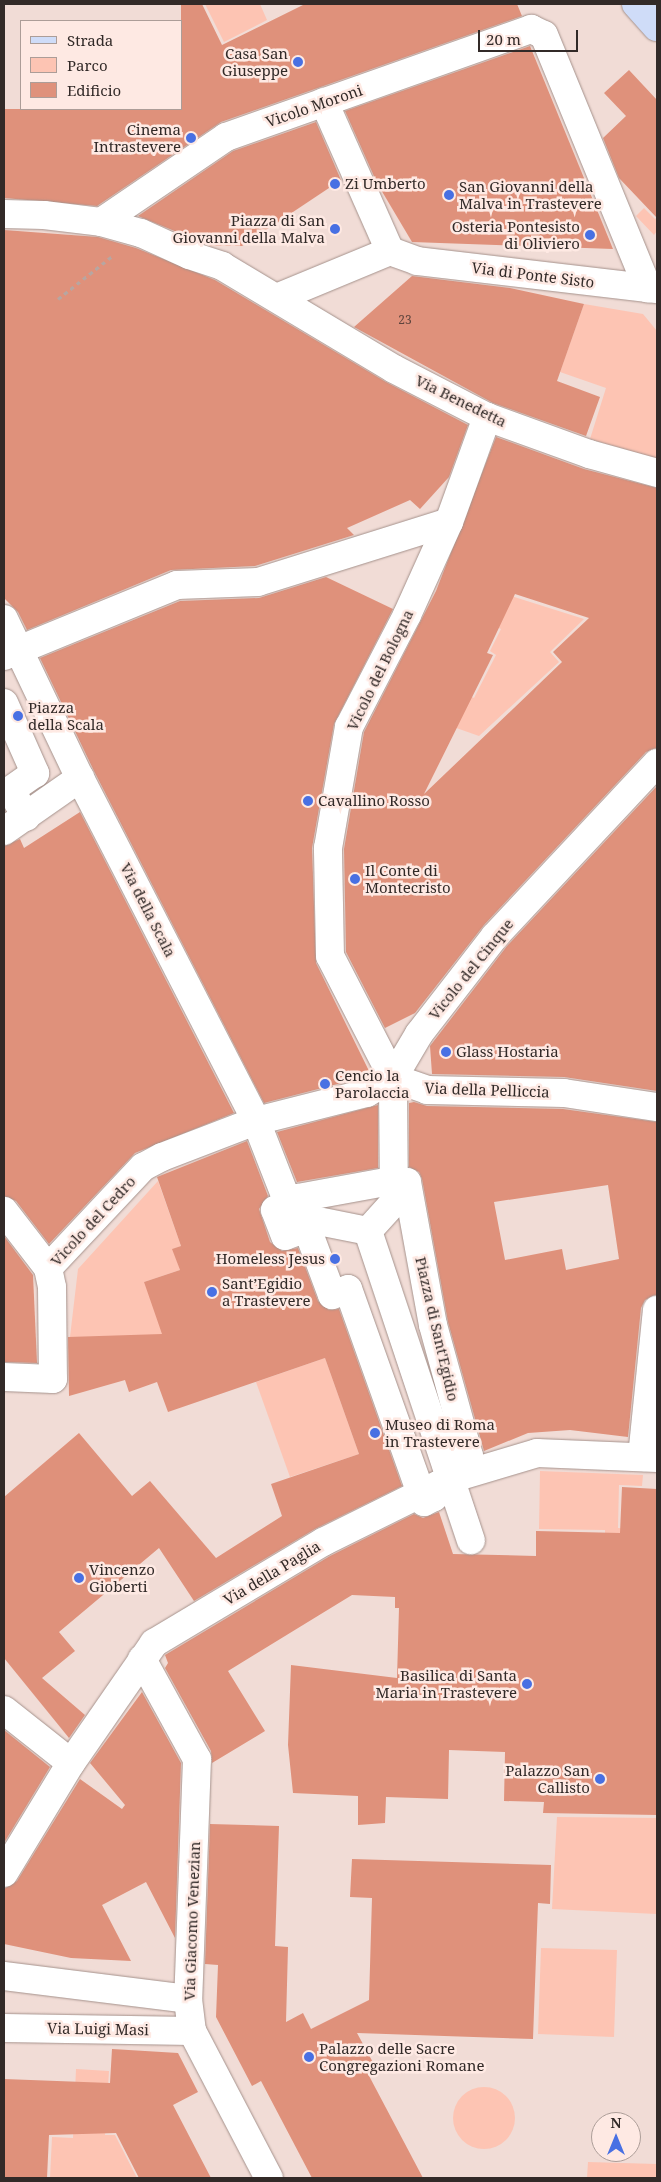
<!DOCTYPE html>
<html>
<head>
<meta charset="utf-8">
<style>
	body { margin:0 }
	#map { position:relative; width:661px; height:2182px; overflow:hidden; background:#f1dcd6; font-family:"Noto Serif",serif }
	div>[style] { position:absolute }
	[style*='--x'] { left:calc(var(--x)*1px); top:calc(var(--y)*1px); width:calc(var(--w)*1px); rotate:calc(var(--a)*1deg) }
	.green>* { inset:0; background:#fdc4b3 }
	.round { border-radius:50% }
	.building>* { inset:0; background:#df917b }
	.path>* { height:3px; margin-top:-1.5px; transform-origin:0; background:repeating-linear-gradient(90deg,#b7a6a1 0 4px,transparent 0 8px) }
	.roads { filter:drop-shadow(0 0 1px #a5928c) drop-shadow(0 0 1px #a5928c) }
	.minor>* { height:28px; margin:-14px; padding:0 14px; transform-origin:14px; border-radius:14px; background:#fff }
	.major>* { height:28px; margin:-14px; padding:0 14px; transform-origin:14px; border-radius:14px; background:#cfdcf8 }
	.dots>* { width:14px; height:14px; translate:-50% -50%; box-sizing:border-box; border:2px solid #fee9e3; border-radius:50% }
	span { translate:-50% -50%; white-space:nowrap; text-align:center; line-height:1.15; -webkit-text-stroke:5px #fee9e3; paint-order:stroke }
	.number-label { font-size:12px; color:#5d443d }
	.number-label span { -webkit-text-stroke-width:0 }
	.poi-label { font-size:15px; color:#322a28 }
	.right { translate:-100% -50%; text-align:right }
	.left { translate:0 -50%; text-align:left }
	.street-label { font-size:15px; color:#322a28 }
	.frame { position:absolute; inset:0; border:5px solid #322a28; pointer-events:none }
	.legend { position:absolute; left:20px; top:20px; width:162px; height:90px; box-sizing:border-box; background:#fee9e3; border:1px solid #ac9d98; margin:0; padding:6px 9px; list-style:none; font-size:15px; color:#322a28 }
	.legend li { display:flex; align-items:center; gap:10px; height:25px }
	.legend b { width:25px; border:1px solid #ac9d98 }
	.north { position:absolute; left:591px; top:2112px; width:50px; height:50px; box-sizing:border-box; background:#fee9e3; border:1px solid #ac9d98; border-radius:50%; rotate:0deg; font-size:14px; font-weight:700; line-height:20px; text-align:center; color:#322a28 }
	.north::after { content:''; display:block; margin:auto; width:18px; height:22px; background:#4870e3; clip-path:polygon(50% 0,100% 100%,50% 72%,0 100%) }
	.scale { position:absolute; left:478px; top:30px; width:100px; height:22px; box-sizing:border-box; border:2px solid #322a28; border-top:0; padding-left:6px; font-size:15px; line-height:18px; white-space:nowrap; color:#322a28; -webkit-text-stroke:4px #fee9e3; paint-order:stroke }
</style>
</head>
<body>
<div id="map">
	<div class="green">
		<div style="clip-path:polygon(205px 4px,260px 4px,267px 20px,224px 42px)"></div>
		<div style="clip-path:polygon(644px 208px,655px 219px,657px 217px,657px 231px,654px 235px,636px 216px)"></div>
		<div style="clip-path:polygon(584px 304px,643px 314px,657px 331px,657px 459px,590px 439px,606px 388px,560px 372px)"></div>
		<div style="clip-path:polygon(505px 594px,584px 619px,550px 652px,559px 662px,479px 736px,445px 724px,458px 690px,474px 698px,496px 655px,490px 651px,501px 629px,490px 624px)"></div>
		<div style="clip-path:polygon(158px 1181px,181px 1246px,173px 1249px,180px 1270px,144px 1282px,213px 1337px,70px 1337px,78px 1269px)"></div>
		<div style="clip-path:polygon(325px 1358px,359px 1454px,290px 1477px,256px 1382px)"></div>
		<div style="clip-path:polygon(540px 1471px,643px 1475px,642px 1486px,619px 1485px,618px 1528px,634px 1529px,605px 1555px,605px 1530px,539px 1529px)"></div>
		<div style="clip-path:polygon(557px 1817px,657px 1818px,657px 1914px,552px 1909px)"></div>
		<div style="clip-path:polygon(541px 1948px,617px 1950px,614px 2037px,538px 2034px)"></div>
		<div style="clip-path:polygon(76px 2069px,109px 2071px,105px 2135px,115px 2135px,137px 2178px,50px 2178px,52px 2137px,73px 2138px)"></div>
		<div class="round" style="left:453px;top:2087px;width:62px;height:62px"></div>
		<div style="clip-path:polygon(588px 2162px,657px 2164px,657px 2178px,587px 2178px)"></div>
	</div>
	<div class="building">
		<div style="clip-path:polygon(181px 4px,202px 4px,222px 45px,305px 4px,517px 4px,522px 16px,221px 122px,97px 206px,4px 198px,4px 109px,181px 109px)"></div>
		<div style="clip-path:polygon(530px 46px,613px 249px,412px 242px,377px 183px,345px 111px)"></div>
		<div style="clip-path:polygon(629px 70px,657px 100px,657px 218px,619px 178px,603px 138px,626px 116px,604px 93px)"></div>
		<div style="clip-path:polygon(316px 122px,341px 180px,242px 246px,211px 246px,138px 216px,233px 151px)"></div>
		<div style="clip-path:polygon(4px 230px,98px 237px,136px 248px,215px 280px,386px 382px,468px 425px,449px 477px,420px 509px,410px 500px,347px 528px,354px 535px,255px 566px,171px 570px,27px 630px,18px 612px,4px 598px)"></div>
		<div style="clip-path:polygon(412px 276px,510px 288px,584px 304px,557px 381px,600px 397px,586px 436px,493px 403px,354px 327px)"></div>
		<div style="clip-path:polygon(evenodd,496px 437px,584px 469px,657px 488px,657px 748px,646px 752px,484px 925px,415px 1013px,385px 1028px,346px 952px,344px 849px,364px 732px,436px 591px,496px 437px,515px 594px,589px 618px,553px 652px,562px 662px,424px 794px,493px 655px,487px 653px,515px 594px)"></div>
		<div style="clip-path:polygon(326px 577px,393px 609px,334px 724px,312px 848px,316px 963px,370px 1073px,361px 1078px,264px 1103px,94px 771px,40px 658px,180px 601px,259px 598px)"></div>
		<div style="clip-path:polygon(657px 786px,657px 1091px,564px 1077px,432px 1074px,430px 1046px,507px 946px)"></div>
		<div style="clip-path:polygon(80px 812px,234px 1113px,135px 1153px,49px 1244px,16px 1201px,4px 1196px,4px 846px,20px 839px,24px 848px)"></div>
		<div style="clip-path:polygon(evenodd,414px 1102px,427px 1106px,563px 1109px,657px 1122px,657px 1295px,645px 1300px,641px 1308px,628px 1437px,570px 1430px,528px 1433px,484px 1451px,448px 1322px,422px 1179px,419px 1172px,409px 1167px,409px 1103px,414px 1102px,608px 1185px,619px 1259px,566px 1270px,562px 1249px,505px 1260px,494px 1202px,608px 1185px)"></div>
		<div style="clip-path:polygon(378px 1105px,378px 1168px,297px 1182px,277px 1132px)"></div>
		<div style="clip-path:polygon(247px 1141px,268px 1196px,259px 1209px,270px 1242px,282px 1251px,298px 1248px,318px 1301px,329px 1310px,339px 1309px,402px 1486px,315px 1529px,194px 1601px,159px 1548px,59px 1632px,75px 1651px,42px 1678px,85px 1715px,69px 1738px,4px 1658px,4px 1497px,79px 1433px,132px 1496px,150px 1481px,216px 1558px,282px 1516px,271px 1484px,359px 1454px,325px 1358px,168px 1412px,157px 1382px,129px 1392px,125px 1380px,69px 1396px,68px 1337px,162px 1334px,144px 1282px,180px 1270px,172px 1249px,181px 1246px,157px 1177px)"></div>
		<div style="clip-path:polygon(4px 1236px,33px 1275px,37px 1363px,4px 1362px)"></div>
		<div style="clip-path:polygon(622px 1487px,657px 1489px,657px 1815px,543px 1813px,544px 1802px,504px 1801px,505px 1752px,449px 1750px,448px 1799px,386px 1797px,385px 1823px,358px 1825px,358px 1796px,293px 1793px,288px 1745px,291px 1665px,397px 1678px,399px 1608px,395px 1608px,395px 1597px,352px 1595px,228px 1671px,265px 1731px,212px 1763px,211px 1751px,165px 1668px,168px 1663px,165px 1655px,330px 1556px,414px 1514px,423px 1518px,439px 1512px,453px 1554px,536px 1556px,536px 1531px,620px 1533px)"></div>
		<div style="clip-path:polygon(142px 1692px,181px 1763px,175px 1938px,146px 1882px,102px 1905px,131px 1961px,71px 1958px,4px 1944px,4px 1889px,17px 1881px,80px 1779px,122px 1809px,125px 1805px,90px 1763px)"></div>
		<div style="clip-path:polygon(4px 1730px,50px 1767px,4px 1843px)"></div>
		<div style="clip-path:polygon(210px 1824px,279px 1826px,275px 1946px,288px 1947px,286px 2022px,303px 2013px,311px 2029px,369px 2000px,372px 1898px,350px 1897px,352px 1859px,551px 1865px,550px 1904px,538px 1903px,533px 2039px,357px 2033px,376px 2068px,367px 2072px,423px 2178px,312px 2178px,261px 2081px,252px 2086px,216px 2017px,218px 1965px,205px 1964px)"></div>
		<div style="clip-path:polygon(112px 2049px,178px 2053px,198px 2092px,173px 2105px,211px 2178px,139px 2178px,116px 2133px,49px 2135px,47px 2178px,4px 2178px,4px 2079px,110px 2083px)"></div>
	</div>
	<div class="path">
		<div style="--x:58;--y:299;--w:68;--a:-38.4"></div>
	</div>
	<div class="roads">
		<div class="minor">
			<div style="--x:324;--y:102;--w:163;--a:66.1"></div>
			<div style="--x:4;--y:214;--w:40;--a:1.4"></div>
			<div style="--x:44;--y:215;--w:57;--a:7"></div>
			<div style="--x:101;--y:222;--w:41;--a:15.4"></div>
			<div style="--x:141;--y:233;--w:53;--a:24.6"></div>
			<div style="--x:189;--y:255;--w:35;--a:18"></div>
			<div style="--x:222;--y:266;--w:200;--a:30.9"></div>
			<div style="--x:394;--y:369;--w:105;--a:27.3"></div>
			<div style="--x:487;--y:417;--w:109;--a:19.9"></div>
			<div style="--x:589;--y:454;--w:71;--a:15.6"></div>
			<div style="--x:101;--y:222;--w:151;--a:-34.2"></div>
			<div style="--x:226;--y:137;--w:324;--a:-19.5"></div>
			<div style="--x:531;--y:29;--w:14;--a:25"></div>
			<div style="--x:544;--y:35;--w:274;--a:67.7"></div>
			<div style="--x:279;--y:297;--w:120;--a:-22.5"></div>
			<div style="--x:390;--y:251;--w:29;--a:20"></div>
			<div style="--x:417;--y:261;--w:242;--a:6.7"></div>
			<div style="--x:4;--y:619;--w:176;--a:64.5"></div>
			<div style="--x:80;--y:778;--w:386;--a:62.8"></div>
			<div style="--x:256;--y:1121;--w:102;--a:68.7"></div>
			<div style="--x:293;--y:1216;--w:76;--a:11.3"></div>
			<div style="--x:4;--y:656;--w:187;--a:-22.3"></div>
			<div style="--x:177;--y:585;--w:81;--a:-2.1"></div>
			<div style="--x:258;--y:582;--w:200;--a:-17.4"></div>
			<div style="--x:4;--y:703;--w:77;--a:66.1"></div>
			<div style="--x:35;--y:773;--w:29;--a:145"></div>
			<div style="--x:11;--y:790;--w:31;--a:61"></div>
			<div style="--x:4;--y:831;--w:93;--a:-34.9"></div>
			<div style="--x:393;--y:1078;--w:36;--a:19"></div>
			<div style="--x:427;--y:1090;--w:137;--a:1.3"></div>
			<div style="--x:564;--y:1093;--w:94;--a:8.6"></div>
			<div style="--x:386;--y:1182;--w:21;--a:0"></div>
			<div style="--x:407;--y:1182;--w:145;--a:79.7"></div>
			<div style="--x:433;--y:1325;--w:136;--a:74.6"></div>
			<div style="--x:469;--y:1456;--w:54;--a:130.5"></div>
			<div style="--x:434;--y:1497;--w:11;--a:153"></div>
			<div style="--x:424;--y:1502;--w:226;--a:-109.6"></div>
			<div style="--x:348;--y:1289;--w:17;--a:159"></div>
			<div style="--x:332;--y:1295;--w:72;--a:-110.5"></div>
			<div style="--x:307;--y:1228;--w:23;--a:160"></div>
			<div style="--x:285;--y:1236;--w:28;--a:-111"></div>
			<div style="--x:275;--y:1210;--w:26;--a:-28"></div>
			<div style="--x:298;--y:1198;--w:89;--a:-10.3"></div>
			<div style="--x:4;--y:1211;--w:72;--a:52.3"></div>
			<div style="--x:48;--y:1268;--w:19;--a:78"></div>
			<div style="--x:52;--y:1287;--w:92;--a:89.4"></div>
			<div style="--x:53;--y:1379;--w:49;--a:-177.7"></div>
			<div style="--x:368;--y:1231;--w:39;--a:-48"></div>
			<div style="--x:394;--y:1202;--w:124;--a:-90.5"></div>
			<div style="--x:393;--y:1078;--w:137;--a:-117.3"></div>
			<div style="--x:330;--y:956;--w:108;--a:-91.1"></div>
			<div style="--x:328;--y:848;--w:123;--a:-80.2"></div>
			<div style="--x:349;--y:727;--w:126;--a:-62.6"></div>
			<div style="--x:407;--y:615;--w:102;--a:-65.7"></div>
			<div style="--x:449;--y:522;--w:112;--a:-70.1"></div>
			<div style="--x:368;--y:1231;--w:326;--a:71.6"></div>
			<div style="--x:48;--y:1268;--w:139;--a:-46.8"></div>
			<div style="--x:143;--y:1167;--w:21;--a:-28"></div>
			<div style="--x:162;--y:1157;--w:101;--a:-21"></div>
			<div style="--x:256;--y:1121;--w:114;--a:-14.2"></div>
			<div style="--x:367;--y:1093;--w:30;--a:-30"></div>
			<div style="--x:393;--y:1078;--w:51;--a:-59.4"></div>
			<div style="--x:419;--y:1034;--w:124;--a:-52.2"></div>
			<div style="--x:495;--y:936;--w:237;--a:-46.9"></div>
			<div style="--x:642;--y:1457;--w:148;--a:-84.2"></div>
			<div style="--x:142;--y:1659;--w:114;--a:61.2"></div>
			<div style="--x:197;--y:1759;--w:240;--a:92.1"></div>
			<div style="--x:188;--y:1999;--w:32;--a:83"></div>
			<div style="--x:192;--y:2031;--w:166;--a:62.4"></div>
			<div style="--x:4;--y:1710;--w:85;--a:38.3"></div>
			<div style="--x:4;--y:1873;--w:129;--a:-58.7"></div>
			<div style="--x:71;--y:1763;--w:146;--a:-55.3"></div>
			<div style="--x:154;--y:1643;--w:197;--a:-30.9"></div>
			<div style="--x:323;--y:1542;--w:142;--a:-26.4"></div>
			<div style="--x:450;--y:1479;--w:91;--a:-16.6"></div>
			<div style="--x:537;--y:1453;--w:120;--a:2.4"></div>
			<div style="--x:4;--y:1976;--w:185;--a:7.1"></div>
			<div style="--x:4;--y:2028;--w:188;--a:0.9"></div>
		</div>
		<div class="major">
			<div style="--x:636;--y:4;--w:31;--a:48"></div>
		</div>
	</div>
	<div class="dots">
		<div style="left:298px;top:62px;background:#4870e3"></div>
		<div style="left:191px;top:138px;background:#4870e3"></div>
		<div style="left:335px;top:184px;background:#4870e3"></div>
		<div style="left:449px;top:195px;background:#4870e3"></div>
		<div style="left:335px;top:229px;background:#4870e3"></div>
		<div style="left:590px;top:235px;background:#4870e3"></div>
		<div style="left:18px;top:716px;background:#4870e3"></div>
		<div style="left:308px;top:801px;background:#4870e3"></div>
		<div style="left:355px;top:879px;background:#4870e3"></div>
		<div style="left:446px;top:1052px;background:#4870e3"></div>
		<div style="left:325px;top:1084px;background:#4870e3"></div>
		<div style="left:335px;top:1259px;background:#4870e3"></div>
		<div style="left:212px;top:1292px;background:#4870e3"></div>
		<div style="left:375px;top:1433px;background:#4870e3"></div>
		<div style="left:79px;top:1578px;background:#4870e3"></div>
		<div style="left:527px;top:1684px;background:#4870e3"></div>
		<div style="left:600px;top:1779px;background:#4870e3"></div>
		<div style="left:309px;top:2057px;background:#4870e3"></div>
	</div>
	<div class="number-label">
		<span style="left:405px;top:320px">23</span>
	</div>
	<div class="poi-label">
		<span class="right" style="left:288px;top:62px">Casa San<br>Giuseppe</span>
		<span class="right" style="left:181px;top:138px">Cinema<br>Intrastevere</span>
		<span class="left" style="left:345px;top:184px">Zi Umberto</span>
		<span class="left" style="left:459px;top:195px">San Giovanni della<br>Malva in Trastevere</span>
		<span class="right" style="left:325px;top:229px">Piazza di San<br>Giovanni della Malva</span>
		<span class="right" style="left:580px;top:235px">Osteria Pontesisto<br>di Oliviero</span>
		<span class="left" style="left:28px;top:716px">Piazza<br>della Scala</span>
		<span class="left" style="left:318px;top:801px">Cavallino Rosso</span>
		<span class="left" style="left:365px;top:879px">Il Conte di<br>Montecristo</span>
		<span class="left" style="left:456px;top:1052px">Glass Hostaria</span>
		<span class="left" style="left:335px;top:1084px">Cencio la<br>Parolaccia</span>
		<span class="right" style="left:325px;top:1259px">Homeless Jesus</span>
		<span class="left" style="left:222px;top:1292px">Sant’Egidio<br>a Trastevere</span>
		<span class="left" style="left:385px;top:1433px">Museo di Roma<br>in Trastevere</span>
		<span class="left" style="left:89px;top:1578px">Vincenzo<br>Gioberti</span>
		<span class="right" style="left:517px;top:1684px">Basilica di Santa<br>Maria in Trastevere</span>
		<span class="right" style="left:590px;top:1779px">Palazzo San<br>Callisto</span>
		<span class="left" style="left:319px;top:2057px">Palazzo delle Sacre<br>Congregazioni Romane</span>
	</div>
	<div class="street-label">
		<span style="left:314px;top:106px;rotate:-19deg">Vicolo Moroni</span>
		<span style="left:533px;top:275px;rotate:7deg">Via di Ponte Sisto</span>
		<span style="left:461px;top:401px;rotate:26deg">Via Benedetta</span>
		<span style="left:380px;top:670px;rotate:-64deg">Vicolo del Bologna</span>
		<span style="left:148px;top:910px;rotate:63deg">Via della Scala</span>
		<span style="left:471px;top:969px;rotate:-51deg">Vicolo del Cinque</span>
		<span style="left:487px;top:1090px;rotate:2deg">Via della Pelliccia</span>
		<span style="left:93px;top:1221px;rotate:-47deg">Vicolo del Cedro</span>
		<span style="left:437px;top:1329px;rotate:77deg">Piazza di Sant'Egidio</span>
		<span style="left:272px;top:1573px;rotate:-31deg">Via della Paglia</span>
		<span style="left:192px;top:1921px;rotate:-88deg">Via Giacomo Venezian</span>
		<span style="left:98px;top:2029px;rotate:1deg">Via Luigi Masi</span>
	</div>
	<div class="frame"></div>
	<ul class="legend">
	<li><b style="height:6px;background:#cfdcf8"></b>Strada</li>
	<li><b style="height:14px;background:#fdc4b3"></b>Parco</li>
	<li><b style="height:14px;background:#df917b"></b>Edificio</li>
	</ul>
	<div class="north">N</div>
	<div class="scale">20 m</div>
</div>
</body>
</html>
